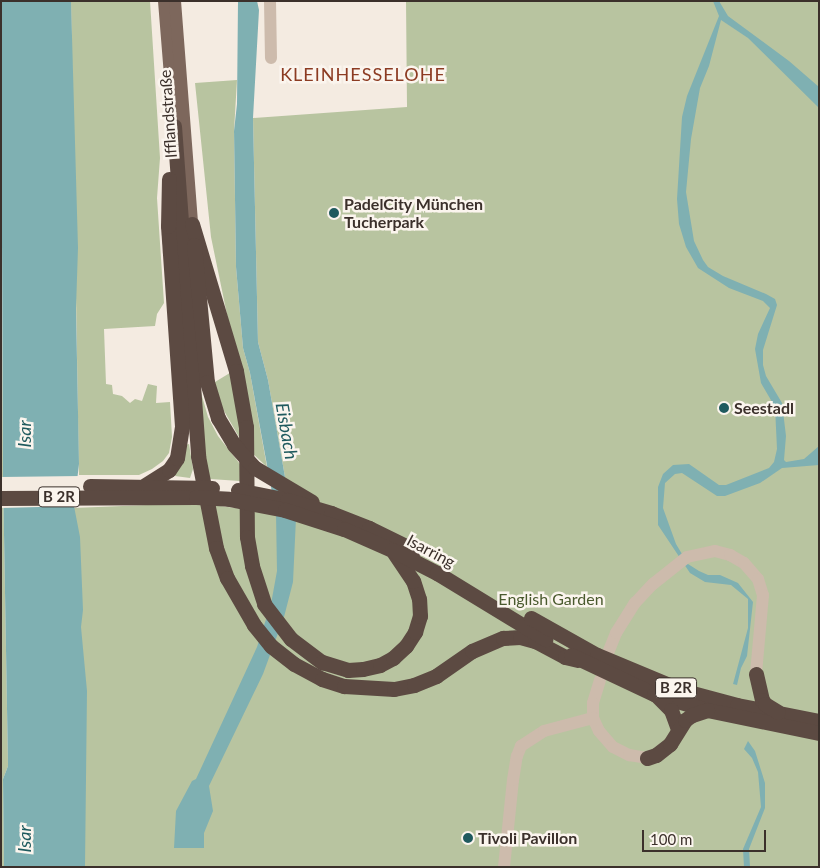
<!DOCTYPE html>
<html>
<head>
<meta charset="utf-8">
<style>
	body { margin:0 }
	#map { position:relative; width:820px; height:868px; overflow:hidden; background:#f4ebe1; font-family:Lato,sans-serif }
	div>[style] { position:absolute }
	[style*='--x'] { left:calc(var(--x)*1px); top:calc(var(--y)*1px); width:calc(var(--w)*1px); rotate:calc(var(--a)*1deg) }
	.green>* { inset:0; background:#b8c4a0 }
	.water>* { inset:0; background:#7fb0b2 }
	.pier>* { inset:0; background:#f4ebe1 }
	.minor>* { height:12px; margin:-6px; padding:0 6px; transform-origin:6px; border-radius:6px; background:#cdbbac }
	.major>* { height:12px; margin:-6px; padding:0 6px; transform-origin:6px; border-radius:6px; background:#7d675c }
	.highway>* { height:15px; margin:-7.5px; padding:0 7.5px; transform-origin:7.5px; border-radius:7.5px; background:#5c4a42 }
	.dots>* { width:14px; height:14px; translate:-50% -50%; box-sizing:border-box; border:2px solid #fbf5ee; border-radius:50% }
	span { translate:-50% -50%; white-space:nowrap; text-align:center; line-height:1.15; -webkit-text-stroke:5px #fbf5ee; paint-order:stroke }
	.shield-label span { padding:1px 4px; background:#fbf5ee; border:1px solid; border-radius:4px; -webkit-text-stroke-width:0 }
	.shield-label { font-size:15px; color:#3b302b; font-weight:700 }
	.street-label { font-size:16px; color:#3b302b }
	.poi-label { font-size:16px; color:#3b302b; font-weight:700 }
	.left { translate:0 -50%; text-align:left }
	.park-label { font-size:16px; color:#4a5a2e }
	.neighbourhood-label { font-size:18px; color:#8c3b22; letter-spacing:1px }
	.water-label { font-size:18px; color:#1f5a5e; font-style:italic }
	.frame { position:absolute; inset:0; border:2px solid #3b302b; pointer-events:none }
	.scale { position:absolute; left:642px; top:830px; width:124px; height:22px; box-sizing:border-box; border:2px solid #3b302b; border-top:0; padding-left:6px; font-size:15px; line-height:18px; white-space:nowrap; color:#3b302b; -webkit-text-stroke:4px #fbf5ee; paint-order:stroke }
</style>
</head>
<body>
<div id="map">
	<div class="green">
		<div style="clip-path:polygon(71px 1px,150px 1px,160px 158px,157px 198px,164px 303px,157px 314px,155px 326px,104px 329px,106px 384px,112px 385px,113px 394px,122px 396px,130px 403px,135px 399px,142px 401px,148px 384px,157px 386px,156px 403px,170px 402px,172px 437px,169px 453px,163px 461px,152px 469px,139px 475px,79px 475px)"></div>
		<div style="clip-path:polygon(406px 1px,819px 1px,819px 867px,82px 867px,73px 508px,197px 503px,251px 510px,285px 477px,268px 380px,258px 342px,253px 118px,407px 107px)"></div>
		<div style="clip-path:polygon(237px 80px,234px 131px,236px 267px,243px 348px,250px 373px,267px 467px,250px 451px,239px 437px,216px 397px,215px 382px,238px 368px,211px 237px,195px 83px)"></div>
		<div style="clip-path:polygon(1px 114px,3px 476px,8px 766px,3px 779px,4px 867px,1px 867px)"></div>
		<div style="clip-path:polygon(198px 382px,208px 417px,218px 436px,240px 464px,240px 481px,210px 479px,207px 475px)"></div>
		<div style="clip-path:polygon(189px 444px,193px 469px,190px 478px,175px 476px,185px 445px)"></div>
	</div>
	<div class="water">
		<div style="clip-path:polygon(1px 1px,71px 1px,78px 248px,76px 308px,79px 464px,74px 506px,80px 537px,83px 610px,81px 627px,87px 691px,85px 867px,4px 867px,3px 779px,8px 766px,3px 476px)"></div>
		<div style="clip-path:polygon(238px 1px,257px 1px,259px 10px,253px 118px,258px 342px,268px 380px,285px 477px,296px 518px,293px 582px,284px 617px,263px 674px,209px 786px,213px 811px,204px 833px,204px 848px,174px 848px,176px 811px,192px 781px,196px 779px,257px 647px,271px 604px,277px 571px,276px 514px,250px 373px,243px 348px,236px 267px,234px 131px,237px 104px)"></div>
		<div style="clip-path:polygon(713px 1px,719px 1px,728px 16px,789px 61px,819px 87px,819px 108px,748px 38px,721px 20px,709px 66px,700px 88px,691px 139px,686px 192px,694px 241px,703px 260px,708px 267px,723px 276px,766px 294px,775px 299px,777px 305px,763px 350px,763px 365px,766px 376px,782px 403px,786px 436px,784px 460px,786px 462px,804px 459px,819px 446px,819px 465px,782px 468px,760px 483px,725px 496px,717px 496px,682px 473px,675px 474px,665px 483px,663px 508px,676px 544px,688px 564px,699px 571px,708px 575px,720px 575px,738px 583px,753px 602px,747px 656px,741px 668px,737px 685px,733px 684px,748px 628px,748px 599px,731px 585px,705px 582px,690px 573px,658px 525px,658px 487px,663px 474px,673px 465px,689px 464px,719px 485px,726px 485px,769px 468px,774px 462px,777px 449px,775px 407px,761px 383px,755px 349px,758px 334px,770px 308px,763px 301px,729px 288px,698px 268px,686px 247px,679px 224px,677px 199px,682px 117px,687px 96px,719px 16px)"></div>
		<div style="clip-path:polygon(748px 741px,755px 751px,765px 783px,765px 808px,749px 849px,750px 867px,744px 867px,743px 849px,761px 807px,758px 772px,752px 758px,744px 749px)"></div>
	</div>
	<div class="pier">
		<div style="clip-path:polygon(81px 476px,77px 506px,1px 508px,1px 477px)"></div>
	</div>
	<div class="minor">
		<div style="--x:270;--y:1;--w:57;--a:89"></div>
		<div style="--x:608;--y:653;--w:22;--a:-68"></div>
		<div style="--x:616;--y:633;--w:36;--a:-58"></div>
		<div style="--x:635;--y:603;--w:26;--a:-47"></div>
		<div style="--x:653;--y:584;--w:43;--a:-38.5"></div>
		<div style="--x:687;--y:557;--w:29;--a:-12"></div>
		<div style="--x:715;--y:551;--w:16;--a:15"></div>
		<div style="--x:730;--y:555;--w:16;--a:30"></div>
		<div style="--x:744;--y:563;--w:21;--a:49"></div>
		<div style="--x:758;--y:579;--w:17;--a:73"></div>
		<div style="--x:763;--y:595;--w:79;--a:95.1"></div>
		<div style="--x:600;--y:680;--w:24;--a:107"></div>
		<div style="--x:593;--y:703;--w:15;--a:90"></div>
		<div style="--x:593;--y:718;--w:14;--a:65"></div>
		<div style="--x:599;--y:731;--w:21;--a:49"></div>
		<div style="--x:613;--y:747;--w:18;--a:27"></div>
		<div style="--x:629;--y:755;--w:18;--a:9"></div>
		<div style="--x:504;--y:867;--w:87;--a:-84.1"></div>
		<div style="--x:513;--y:780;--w:24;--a:-81"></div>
		<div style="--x:517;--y:756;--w:11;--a:-68"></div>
		<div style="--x:521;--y:746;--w:27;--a:-33"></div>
		<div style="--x:544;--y:731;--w:51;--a:-14.9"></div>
	</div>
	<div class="major">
		<div style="--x:164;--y:1;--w:125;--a:85.4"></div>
		<div style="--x:175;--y:1;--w:224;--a:85.6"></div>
	</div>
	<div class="highway">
		<div style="--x:174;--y:126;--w:331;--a:85.8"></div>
		<div style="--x:198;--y:456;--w:94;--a:78.9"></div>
		<div style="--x:216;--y:548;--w:32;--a:70"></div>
		<div style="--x:227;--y:578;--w:54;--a:60.1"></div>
		<div style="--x:254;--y:625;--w:27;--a:51"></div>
		<div style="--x:271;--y:646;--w:29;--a:38"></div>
		<div style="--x:294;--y:664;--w:32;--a:28"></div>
		<div style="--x:322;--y:679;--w:23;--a:18"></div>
		<div style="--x:344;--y:686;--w:50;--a:3.4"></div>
		<div style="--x:394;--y:689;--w:20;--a:-11"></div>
		<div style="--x:414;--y:685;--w:24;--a:-22"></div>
		<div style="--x:436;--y:676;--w:44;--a:-34.8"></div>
		<div style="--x:472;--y:651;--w:34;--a:-23"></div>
		<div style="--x:503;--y:638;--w:17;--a:-3"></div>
		<div style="--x:520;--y:637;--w:16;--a:15"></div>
		<div style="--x:535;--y:641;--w:34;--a:28"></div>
		<div style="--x:565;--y:657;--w:13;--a:13"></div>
		<div style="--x:192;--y:224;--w:153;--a:73.3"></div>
		<div style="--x:236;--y:371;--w:57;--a:79.9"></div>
		<div style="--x:246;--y:427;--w:110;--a:89.5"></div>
		<div style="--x:247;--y:537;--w:29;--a:80"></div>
		<div style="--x:252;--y:566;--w:40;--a:72"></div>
		<div style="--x:264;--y:604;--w:44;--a:52.4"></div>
		<div style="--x:291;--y:639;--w:39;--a:37"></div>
		<div style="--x:322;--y:662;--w:27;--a:17"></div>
		<div style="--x:348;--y:670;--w:15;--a:-4"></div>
		<div style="--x:363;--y:669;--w:17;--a:-13"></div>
		<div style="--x:380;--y:665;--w:15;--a:-28"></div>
		<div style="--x:393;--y:658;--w:18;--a:-43"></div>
		<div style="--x:406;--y:646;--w:17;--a:-57"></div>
		<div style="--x:415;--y:632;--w:17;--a:-73"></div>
		<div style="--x:420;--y:616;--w:17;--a:-93"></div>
		<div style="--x:419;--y:599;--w:19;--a:-108"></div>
		<div style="--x:413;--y:581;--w:34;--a:-124"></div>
		<div style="--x:194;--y:245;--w:138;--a:84.6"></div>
		<div style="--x:207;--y:382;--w:38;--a:73"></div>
		<div style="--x:218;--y:418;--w:31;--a:59"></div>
		<div style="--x:234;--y:445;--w:31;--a:48"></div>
		<div style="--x:255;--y:468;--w:66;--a:30.8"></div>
		<div style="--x:145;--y:485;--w:28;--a:-32"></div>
		<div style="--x:169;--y:470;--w:14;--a:-56"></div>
		<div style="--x:177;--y:458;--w:32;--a:-81"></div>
		<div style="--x:182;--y:426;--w:200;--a:-94"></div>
		<div style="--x:168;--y:226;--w:47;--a:-88.8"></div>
		<div style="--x:90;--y:486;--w:122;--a:0.9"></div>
		<div style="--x:238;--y:490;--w:50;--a:11.5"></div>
		<div style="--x:287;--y:500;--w:46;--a:16.5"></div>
		<div style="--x:331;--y:513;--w:41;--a:21.5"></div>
		<div style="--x:369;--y:528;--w:50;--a:26.1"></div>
		<div style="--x:1;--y:498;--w:195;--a:-0.3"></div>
		<div style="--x:196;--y:497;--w:33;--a:3"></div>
		<div style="--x:229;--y:499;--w:57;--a:11.1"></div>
		<div style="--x:285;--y:510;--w:62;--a:17.9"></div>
		<div style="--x:344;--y:529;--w:52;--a:23.6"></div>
		<div style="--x:392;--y:550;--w:51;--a:27.1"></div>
		<div style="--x:437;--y:573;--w:127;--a:31.4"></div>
		<div style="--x:531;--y:618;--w:76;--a:29.3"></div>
		<div style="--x:597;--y:655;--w:91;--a:22.6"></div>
		<div style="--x:681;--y:690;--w:58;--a:15"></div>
		<div style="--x:737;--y:705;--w:84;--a:11"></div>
		<div style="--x:571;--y:655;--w:92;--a:25.2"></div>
		<div style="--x:654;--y:694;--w:55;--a:16.8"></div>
		<div style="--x:707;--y:710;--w:114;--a:11.6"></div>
		<div style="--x:756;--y:674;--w:27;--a:77"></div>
		<div style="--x:762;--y:700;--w:5;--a:53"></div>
		<div style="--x:765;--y:704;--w:15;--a:32"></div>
		<div style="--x:657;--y:696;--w:20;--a:45"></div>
		<div style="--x:671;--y:710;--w:20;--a:70"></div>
		<div style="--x:647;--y:758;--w:9;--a:-18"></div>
		<div style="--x:656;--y:755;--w:18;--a:-38"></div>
		<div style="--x:670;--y:744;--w:28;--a:-58"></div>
		<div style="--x:685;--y:720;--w:9;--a:-36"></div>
		<div style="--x:692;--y:715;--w:16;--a:-18"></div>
	</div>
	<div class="dots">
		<div style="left:334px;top:213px;background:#1f5a5e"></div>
		<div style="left:724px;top:408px;background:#1f5a5e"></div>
		<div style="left:468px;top:838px;background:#1f5a5e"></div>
	</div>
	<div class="shield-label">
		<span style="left:59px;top:497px">B 2R</span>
		<span style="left:676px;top:688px">B 2R</span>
	</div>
	<div class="street-label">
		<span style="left:168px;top:114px;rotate:-94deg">Ifflandstraße</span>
		<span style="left:431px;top:551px;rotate:28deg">Isarring</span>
	</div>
	<div class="poi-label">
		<span class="left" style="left:344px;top:213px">PadelCity München<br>Tucherpark</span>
		<span class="left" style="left:734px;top:408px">Seestadl</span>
		<span class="left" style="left:478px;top:838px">Tivoli Pavillon</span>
	</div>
	<div class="park-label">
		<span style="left:551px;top:599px">English Garden</span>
	</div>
	<div class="neighbourhood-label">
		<span style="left:363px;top:74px">KLEINHESSELOHE</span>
	</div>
	<div class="water-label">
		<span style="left:287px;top:431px;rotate:80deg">Eisbach</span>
		<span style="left:24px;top:434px;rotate:-90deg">Isar</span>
		<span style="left:24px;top:839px;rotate:-90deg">Isar</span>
	</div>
	<div class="frame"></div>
	<div class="scale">100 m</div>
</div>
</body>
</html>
